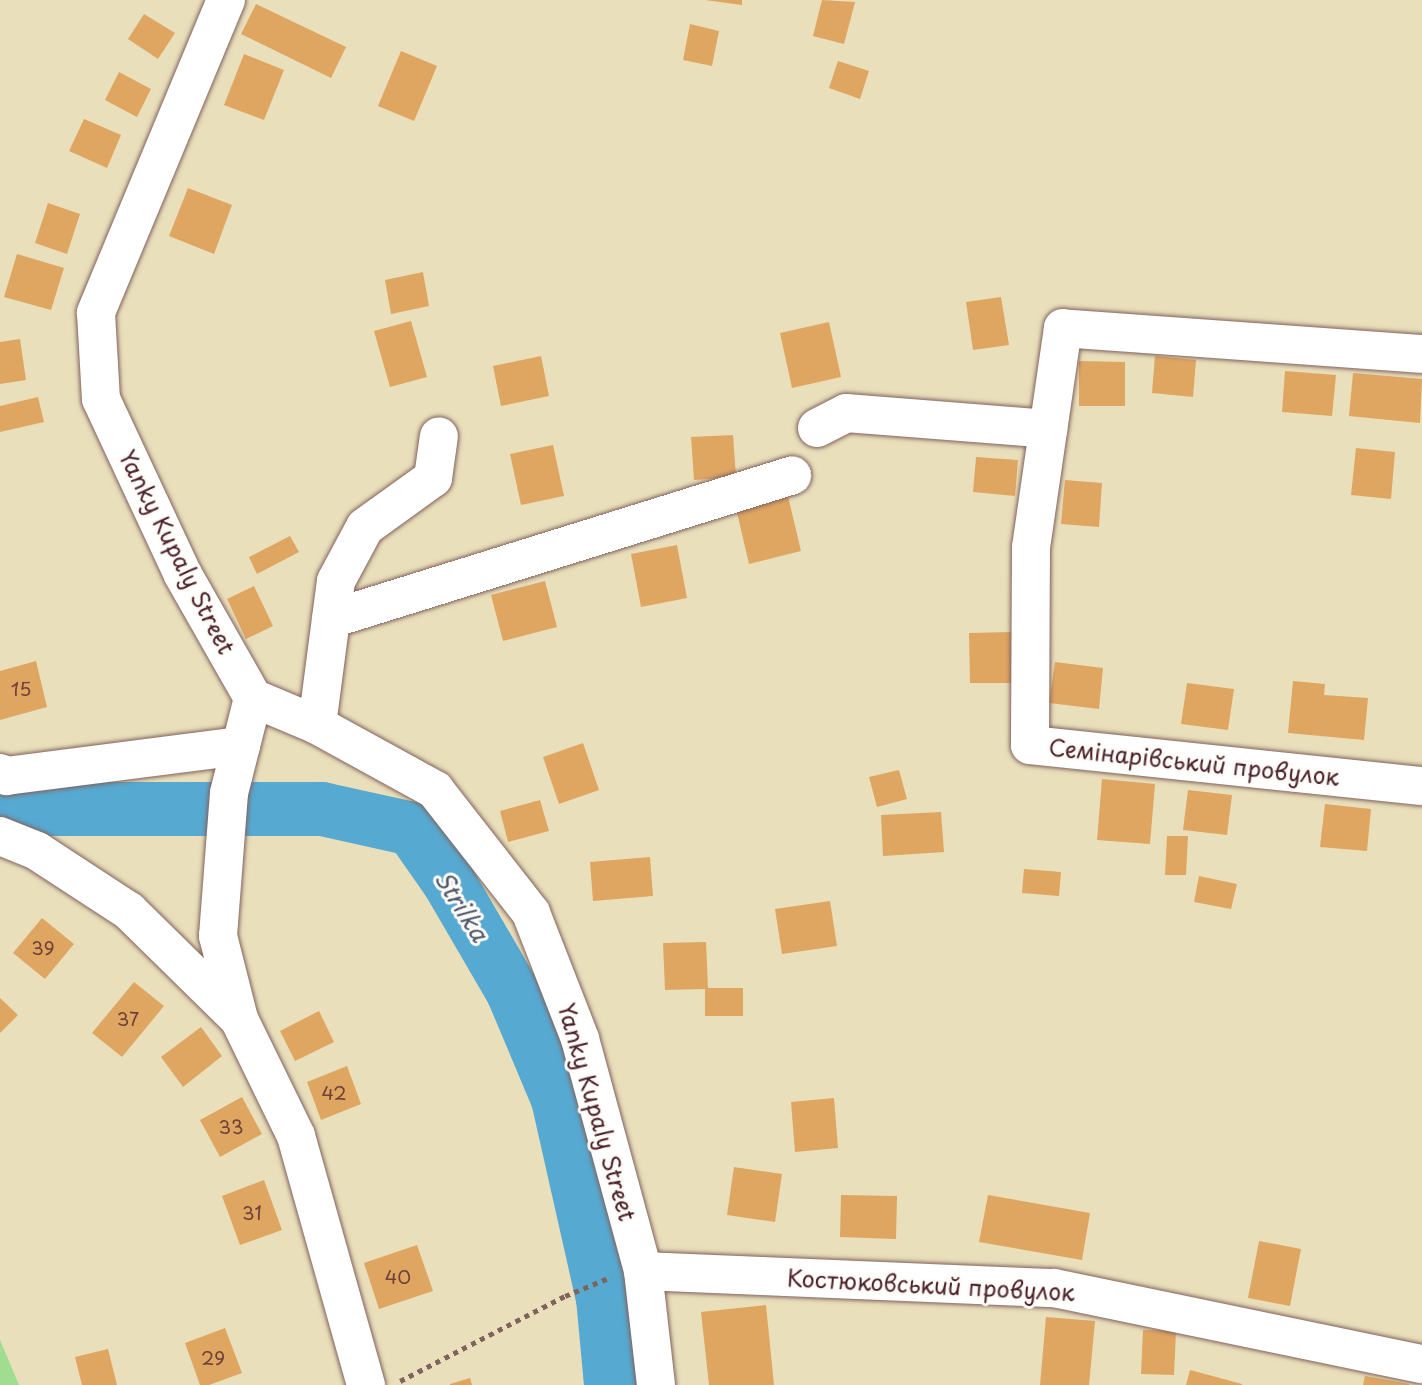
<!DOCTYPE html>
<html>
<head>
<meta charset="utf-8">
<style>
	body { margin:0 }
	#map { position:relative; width:1422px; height:1385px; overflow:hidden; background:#e9dfbb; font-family:"Playpen Sans",sans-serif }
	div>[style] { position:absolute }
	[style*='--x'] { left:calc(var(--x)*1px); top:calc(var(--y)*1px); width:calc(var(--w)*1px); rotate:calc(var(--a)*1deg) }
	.green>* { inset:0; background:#a1dd91 }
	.river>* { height:54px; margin:-27px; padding:0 27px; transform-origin:27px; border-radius:27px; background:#56a9d1 }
	.building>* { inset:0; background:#dfa662 }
	.path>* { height:4.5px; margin-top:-2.25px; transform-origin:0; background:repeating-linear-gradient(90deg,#82625d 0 5px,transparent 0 10px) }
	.roads { filter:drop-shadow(0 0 2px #82625d) drop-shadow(0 0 2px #82625d) }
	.minor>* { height:38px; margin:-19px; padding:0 19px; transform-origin:19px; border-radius:19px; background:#fff }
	span { translate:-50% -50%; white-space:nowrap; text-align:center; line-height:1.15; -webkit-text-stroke:6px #fdfcf7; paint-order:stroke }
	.number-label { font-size:19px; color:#6f4139 }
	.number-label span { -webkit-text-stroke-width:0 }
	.street-label { font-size:23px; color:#4a1f2b }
	.water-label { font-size:24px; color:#4f566d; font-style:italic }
</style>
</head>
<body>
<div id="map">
	<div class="green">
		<div style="clip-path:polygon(0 1340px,19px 1385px,0 1385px)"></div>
	</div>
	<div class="river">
		<div style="--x:0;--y:796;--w:35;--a:22"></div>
		<div style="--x:33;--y:809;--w:289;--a:0"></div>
		<div style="--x:322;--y:809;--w:92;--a:12.5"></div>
		<div style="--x:412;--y:829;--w:65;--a:55.1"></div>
		<div style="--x:449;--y:882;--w:127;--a:59.8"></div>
		<div style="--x:513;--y:992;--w:116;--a:67.2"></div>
		<div style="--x:558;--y:1099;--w:204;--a:77.3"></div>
		<div style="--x:603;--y:1298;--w:87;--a:84.7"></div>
	</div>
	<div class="building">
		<div style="clip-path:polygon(705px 0,742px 0,742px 5px)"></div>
		<div style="clip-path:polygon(822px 0,855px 2px,844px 44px,813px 36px)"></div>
		<div style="clip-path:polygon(256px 4px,346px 47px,331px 78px,241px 34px)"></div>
		<div style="clip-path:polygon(144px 14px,175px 33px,158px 59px,128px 39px)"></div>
		<div style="clip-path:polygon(690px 24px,719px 31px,712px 66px,683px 60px)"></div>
		<div style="clip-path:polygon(401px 51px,437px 66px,414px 121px,378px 106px)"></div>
		<div style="clip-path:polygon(244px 54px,284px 70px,264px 120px,224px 105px)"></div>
		<div style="clip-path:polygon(838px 61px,869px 71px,860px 99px,829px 88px)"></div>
		<div style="clip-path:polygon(119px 72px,151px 89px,137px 117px,105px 100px)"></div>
		<div style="clip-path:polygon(84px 119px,121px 135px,107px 168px,69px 151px)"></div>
		<div style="clip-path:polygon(188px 188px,232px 205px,214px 254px,169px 236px)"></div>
		<div style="clip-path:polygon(48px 203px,80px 214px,67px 254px,35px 243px)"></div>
		<div style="clip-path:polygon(17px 254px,64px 268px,51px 310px,4px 297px)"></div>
		<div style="clip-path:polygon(423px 272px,429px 306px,391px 314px,385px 280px)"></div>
		<div style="clip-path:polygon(1001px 297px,1009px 345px,973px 350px,966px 302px)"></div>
		<div style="clip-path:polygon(411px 321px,427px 377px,390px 387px,374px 331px)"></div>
		<div style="clip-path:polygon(829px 322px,841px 377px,792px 388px,780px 333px)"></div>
		<div style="clip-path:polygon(20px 339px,26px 380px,0 384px,0 342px)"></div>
		<div style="clip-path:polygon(541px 356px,549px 396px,501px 406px,493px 366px)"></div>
		<div style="clip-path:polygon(1155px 356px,1196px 360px,1193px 397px,1152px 393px)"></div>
		<div style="clip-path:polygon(1079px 361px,1125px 362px,1125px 406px,1079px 406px)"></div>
		<div style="clip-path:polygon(1285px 371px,1336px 375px,1332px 416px,1282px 412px)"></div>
		<div style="clip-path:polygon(1353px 373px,1422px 379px,1420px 423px,1349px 416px)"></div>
		<div style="clip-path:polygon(38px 397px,44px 422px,0 432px,0 406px)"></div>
		<div style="clip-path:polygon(733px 435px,736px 477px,694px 480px,691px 437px)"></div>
		<div style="clip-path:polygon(553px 445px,564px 496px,521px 505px,510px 454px)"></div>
		<div style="clip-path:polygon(1356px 448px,1395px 452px,1391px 499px,1351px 495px)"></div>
		<div style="clip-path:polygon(976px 457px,1018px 460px,1015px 496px,973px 492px)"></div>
		<div style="clip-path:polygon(1065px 480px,1102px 483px,1099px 527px,1061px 524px)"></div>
		<div style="clip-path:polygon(787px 492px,801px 551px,749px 564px,735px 504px)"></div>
		<div style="clip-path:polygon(290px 536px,299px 552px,257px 574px,249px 557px)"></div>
		<div style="clip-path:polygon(677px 545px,687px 598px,641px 607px,631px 554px)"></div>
		<div style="clip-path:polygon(545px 581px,557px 627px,503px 641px,491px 595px)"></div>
		<div style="clip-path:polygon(254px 586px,273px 626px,246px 639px,227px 599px)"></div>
		<div style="clip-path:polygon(1012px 632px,1013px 683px,970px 683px,969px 633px)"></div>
		<div style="clip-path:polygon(36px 661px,47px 707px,0 720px,0 671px)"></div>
		<div style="clip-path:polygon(1055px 662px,1103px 668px,1099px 709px,1049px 703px)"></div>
		<div style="clip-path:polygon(1293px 681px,1325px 684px,1324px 695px,1368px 698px,1364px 740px,1288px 733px)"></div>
		<div style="clip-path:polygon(1187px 683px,1234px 689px,1228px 730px,1181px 724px)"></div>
		<div style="clip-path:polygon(583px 743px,599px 790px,559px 804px,543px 757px)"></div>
		<div style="clip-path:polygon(899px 770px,907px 799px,877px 807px,869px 777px)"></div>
		<div style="clip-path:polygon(1102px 779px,1155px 784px,1150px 844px,1097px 840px)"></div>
		<div style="clip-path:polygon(1188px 790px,1232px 795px,1227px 835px,1183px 830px)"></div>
		<div style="clip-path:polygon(540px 800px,549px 831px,508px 842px,500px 811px)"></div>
		<div style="clip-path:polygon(1325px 804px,1371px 809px,1367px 851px,1320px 847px)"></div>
		<div style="clip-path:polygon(941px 812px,944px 852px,883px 856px,881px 815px)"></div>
		<div style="clip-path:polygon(1167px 836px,1188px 836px,1186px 875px,1165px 875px)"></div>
		<div style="clip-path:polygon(650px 857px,653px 896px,593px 901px,590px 862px)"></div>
		<div style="clip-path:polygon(1024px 869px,1061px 872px,1059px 896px,1022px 893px)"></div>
		<div style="clip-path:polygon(1199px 876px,1237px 884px,1231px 909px,1194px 902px)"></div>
		<div style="clip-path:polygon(830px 901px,837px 946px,782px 954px,775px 909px)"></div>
		<div style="clip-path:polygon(42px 918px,74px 944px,45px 979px,13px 953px)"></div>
		<div style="clip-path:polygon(706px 942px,708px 988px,743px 988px,743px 1016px,705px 1016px,705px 989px,665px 990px,663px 943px)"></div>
		<div style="clip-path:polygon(134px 982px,164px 1006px,122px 1057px,92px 1033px)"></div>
		<div style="clip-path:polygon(0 998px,18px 1015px,0 1033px)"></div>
		<div style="clip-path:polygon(319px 1011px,334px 1042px,295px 1061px,280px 1031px)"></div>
		<div style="clip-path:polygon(201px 1027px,222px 1056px,183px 1087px,161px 1057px)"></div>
		<div style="clip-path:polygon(347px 1066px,361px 1104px,321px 1120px,307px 1082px)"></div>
		<div style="clip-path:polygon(242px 1097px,262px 1134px,220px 1157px,200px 1120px)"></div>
		<div style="clip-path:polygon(834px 1098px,838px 1148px,795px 1152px,791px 1102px)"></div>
		<div style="clip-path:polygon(734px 1167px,782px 1174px,775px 1222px,727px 1215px)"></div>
		<div style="clip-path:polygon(264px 1180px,282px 1230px,240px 1245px,222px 1196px)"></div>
		<div style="clip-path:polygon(841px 1195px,897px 1196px,896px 1239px,840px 1237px)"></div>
		<div style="clip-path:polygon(988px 1195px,1090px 1213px,1082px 1260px,979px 1242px)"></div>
		<div style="clip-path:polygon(1259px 1241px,1301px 1249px,1290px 1306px,1248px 1298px)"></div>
		<div style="clip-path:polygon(417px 1245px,433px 1291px,379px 1309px,364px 1263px)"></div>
		<div style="clip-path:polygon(766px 1305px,774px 1385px,709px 1385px,701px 1312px)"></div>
		<div style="clip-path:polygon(1046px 1317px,1095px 1321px,1089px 1385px,1040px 1385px)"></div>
		<div style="clip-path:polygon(225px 1328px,242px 1373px,209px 1385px,200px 1385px,185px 1343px)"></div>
		<div style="clip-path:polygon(1143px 1330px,1176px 1331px,1174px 1375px,1141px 1374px)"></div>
		<div style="clip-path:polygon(108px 1349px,117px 1385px,82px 1385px,75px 1357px)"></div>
		<div style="clip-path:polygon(1190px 1370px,1242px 1384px,1242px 1385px,1186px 1385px)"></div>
		<div style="clip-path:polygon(1365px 1376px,1409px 1384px,1409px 1385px,1363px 1385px)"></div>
		<div style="clip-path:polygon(470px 1378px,472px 1385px,450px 1385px,450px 1384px)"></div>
	</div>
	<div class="path">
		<div style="--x:400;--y:1381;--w:186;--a:-27.3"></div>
		<div style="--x:565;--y:1296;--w:50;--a:-22.4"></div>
	</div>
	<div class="roads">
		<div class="minor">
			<div style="--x:226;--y:0;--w:339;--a:112.6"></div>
			<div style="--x:96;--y:313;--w:86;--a:86.7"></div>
			<div style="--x:101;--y:399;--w:192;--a:65"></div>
			<div style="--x:182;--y:573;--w:144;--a:60.4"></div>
			<div style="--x:253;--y:698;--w:69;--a:22.9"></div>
			<div style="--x:317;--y:725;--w:135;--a:28.8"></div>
			<div style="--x:435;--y:790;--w:156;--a:52"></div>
			<div style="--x:531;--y:913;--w:135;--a:68.7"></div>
			<div style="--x:580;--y:1039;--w:240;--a:74.8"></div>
			<div style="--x:643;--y:1271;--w:115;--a:83.5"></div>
			<div style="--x:1422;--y:354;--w:360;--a:-175.9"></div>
			<div style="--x:1063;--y:328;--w:221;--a:98.3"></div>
			<div style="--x:1031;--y:547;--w:198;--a:90.3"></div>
			<div style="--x:1030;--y:745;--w:394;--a:6"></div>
			<div style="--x:817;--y:428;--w:33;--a:-27"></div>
			<div style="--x:846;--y:413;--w:203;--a:4.5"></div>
			<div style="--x:331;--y:619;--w:483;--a:-17.3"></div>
			<div style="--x:317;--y:725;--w:145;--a:-82.5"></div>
			<div style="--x:336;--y:581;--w:61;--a:-61.8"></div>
			<div style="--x:365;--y:527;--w:84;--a:-35.8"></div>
			<div style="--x:433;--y:478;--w:42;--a:-81.9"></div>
			<div style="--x:0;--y:773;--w:7;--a:27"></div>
			<div style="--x:6;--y:776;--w:237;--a:-7.3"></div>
			<div style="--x:0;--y:836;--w:40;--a:22"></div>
			<div style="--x:37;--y:851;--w:110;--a:33.1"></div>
			<div style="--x:129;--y:911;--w:154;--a:44.5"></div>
			<div style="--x:239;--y:1019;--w:130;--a:64"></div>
			<div style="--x:296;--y:1136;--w:259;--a:74.3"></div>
			<div style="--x:239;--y:1019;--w:86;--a:-104.2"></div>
			<div style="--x:218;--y:936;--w:143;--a:-85.6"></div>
			<div style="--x:229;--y:793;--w:98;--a:-75.8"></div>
			<div style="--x:643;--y:1271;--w:411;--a:2.4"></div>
			<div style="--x:1054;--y:1288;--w:376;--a:11.7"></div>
		</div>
	</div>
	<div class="number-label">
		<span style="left:21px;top:689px">15</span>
		<span style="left:43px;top:948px">39</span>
		<span style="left:128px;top:1019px">37</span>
		<span style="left:334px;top:1093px">42</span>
		<span style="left:231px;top:1127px">33</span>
		<span style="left:252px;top:1213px">31</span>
		<span style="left:398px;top:1277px">40</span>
		<span style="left:213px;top:1358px">29</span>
	</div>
	<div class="street-label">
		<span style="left:177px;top:552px;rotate:63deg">Yanky Kupaly Street</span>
		<span style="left:1194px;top:762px;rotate:6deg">Семінарівський провулок</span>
		<span style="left:597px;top:1112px;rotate:74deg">Yanky Kupaly Street</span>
		<span style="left:931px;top:1285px;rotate:3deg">Костюковський провулок</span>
	</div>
	<div class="water-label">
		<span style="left:462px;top:906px;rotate:58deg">Strilka</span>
	</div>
</div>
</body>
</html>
